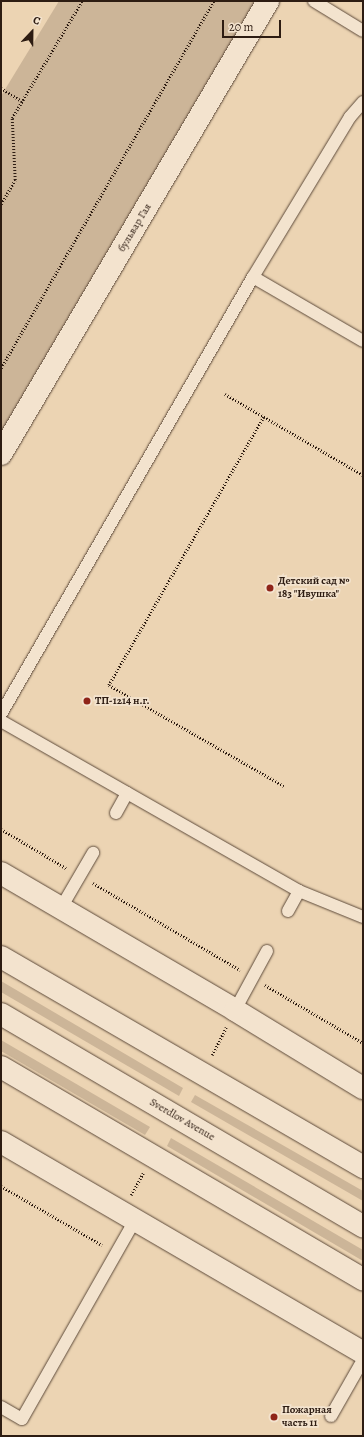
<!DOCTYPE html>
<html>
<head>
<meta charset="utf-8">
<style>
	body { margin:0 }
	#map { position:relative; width:364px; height:1437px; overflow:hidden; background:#ecd4b3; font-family:Alegreya,serif }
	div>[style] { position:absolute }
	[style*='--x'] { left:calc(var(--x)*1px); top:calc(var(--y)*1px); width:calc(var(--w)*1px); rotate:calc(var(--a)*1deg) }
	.green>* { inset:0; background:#ccb598 }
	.path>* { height:2.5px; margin-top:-1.25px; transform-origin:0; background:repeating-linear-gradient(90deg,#2d1c12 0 1px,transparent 0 3px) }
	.roads { filter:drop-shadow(0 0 1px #5d4a3a) drop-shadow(0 0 1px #5d4a3a) }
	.lane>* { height:12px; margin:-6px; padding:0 6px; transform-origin:6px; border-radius:6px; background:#f3e3ce }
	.street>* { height:22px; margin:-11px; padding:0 11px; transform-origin:11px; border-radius:11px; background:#f3e3ce }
	.secondary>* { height:22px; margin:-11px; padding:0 11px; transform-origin:11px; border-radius:11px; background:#f3e3ce }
	.dots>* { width:11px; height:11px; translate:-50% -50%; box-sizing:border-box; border:2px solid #f3e3ce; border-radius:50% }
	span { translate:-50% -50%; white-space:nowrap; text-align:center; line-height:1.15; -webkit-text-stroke:3.5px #f3e3ce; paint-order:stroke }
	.street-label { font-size:11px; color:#2d1c12 }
	.poi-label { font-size:11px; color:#2d1c12; font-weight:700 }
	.left { translate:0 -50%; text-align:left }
	.frame { position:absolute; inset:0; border:2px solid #2d1c12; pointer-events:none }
	.north { position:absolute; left:12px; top:12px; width:40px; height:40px; -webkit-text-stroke:3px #f3e3ce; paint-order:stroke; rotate:22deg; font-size:11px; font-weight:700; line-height:16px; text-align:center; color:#2d1c12 }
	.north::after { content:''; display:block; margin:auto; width:14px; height:18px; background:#2d1c12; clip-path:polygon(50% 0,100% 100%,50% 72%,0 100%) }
	.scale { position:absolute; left:222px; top:20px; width:59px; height:18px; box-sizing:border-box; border:2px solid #2d1c12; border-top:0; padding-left:5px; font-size:12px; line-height:14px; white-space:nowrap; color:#2d1c12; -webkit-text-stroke:3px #f3e3ce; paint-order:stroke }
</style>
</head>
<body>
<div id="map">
	<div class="green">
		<div style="clip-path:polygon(59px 1px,257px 1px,1px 440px,1px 96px)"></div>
		<div style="clip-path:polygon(1px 981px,183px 1088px,179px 1096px,1px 992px)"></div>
		<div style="clip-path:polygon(1px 1040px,150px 1127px,145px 1135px,1px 1051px)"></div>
		<div style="clip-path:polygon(195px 1095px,363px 1191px,363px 1201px,191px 1102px)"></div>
		<div style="clip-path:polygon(171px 1138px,363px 1250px,363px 1261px,167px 1146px)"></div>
	</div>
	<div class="path">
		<div style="--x:1;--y:88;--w:25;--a:32"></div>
		<div style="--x:1;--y:204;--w:28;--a:-60"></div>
		<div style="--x:15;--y:180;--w:62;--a:-92.8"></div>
		<div style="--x:12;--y:118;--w:136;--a:-59.1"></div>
		<div style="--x:1;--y:368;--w:424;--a:-59.9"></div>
		<div style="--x:225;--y:394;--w:160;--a:30.4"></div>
		<div style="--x:264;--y:417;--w:310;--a:120"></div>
		<div style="--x:109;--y:685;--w:202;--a:30"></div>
		<div style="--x:1;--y:829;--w:76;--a:31"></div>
		<div style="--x:93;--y:883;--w:171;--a:30.6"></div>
		<div style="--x:265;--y:985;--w:114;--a:30.6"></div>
		<div style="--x:212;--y:1055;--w:31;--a:-63"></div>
		<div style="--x:1;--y:1186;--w:117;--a:30.3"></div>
		<div style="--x:131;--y:1195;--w:25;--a:-61"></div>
	</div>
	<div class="roads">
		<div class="lane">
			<div style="--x:314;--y:1;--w:57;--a:31.5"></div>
			<div style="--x:253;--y:277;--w:127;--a:30.2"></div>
			<div style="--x:1;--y:714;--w:504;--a:-60.03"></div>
			<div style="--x:253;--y:277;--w:187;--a:-58.8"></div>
			<div style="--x:350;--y:117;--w:20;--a:-49"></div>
			<div style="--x:1;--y:721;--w:343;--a:29.7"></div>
			<div style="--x:299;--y:891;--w:69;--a:22.1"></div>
			<div style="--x:116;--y:813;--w:23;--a:-61"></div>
			<div style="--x:61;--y:908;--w:64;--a:-59.8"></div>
			<div style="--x:288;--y:911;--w:23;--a:-61"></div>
			<div style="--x:235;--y:1010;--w:67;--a:-61.5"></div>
			<div style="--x:1;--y:1407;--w:24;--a:30"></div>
			<div style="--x:22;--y:1419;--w:229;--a:-60.4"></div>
			<div style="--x:331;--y:1416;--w:64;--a:-60.3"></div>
		</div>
		<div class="street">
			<div style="--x:1;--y:454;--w:526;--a:-59.48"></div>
			<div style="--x:1;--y:873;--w:271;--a:30.3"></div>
			<div style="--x:235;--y:1010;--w:150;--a:31.4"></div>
			<div style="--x:1;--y:1142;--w:419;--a:30.2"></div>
		</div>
		<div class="secondary">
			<div style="--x:1;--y:957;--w:419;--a:30.1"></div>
			<div style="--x:1;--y:1014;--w:420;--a:30.4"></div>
			<div style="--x:1;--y:1067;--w:420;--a:30.4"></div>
		</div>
	</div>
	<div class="dots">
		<div style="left:270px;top:588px;background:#8f2418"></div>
		<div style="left:87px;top:701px;background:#8f2418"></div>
		<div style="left:274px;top:1417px;background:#8f2418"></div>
	</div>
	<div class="street-label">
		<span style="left:135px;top:228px;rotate:-59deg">бульвар Гая</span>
		<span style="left:182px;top:1120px;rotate:30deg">Sverdlov Avenue</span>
	</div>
	<div class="poi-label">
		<span class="left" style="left:278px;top:588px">Детский сад №<br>183 "Ивушка"</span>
		<span class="left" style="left:95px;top:701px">ТП-1214 н.г.</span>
		<span class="left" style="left:282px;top:1417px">Пожарная<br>часть 11</span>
	</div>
	<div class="frame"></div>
	<div class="north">С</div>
	<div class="scale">20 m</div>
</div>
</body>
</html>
